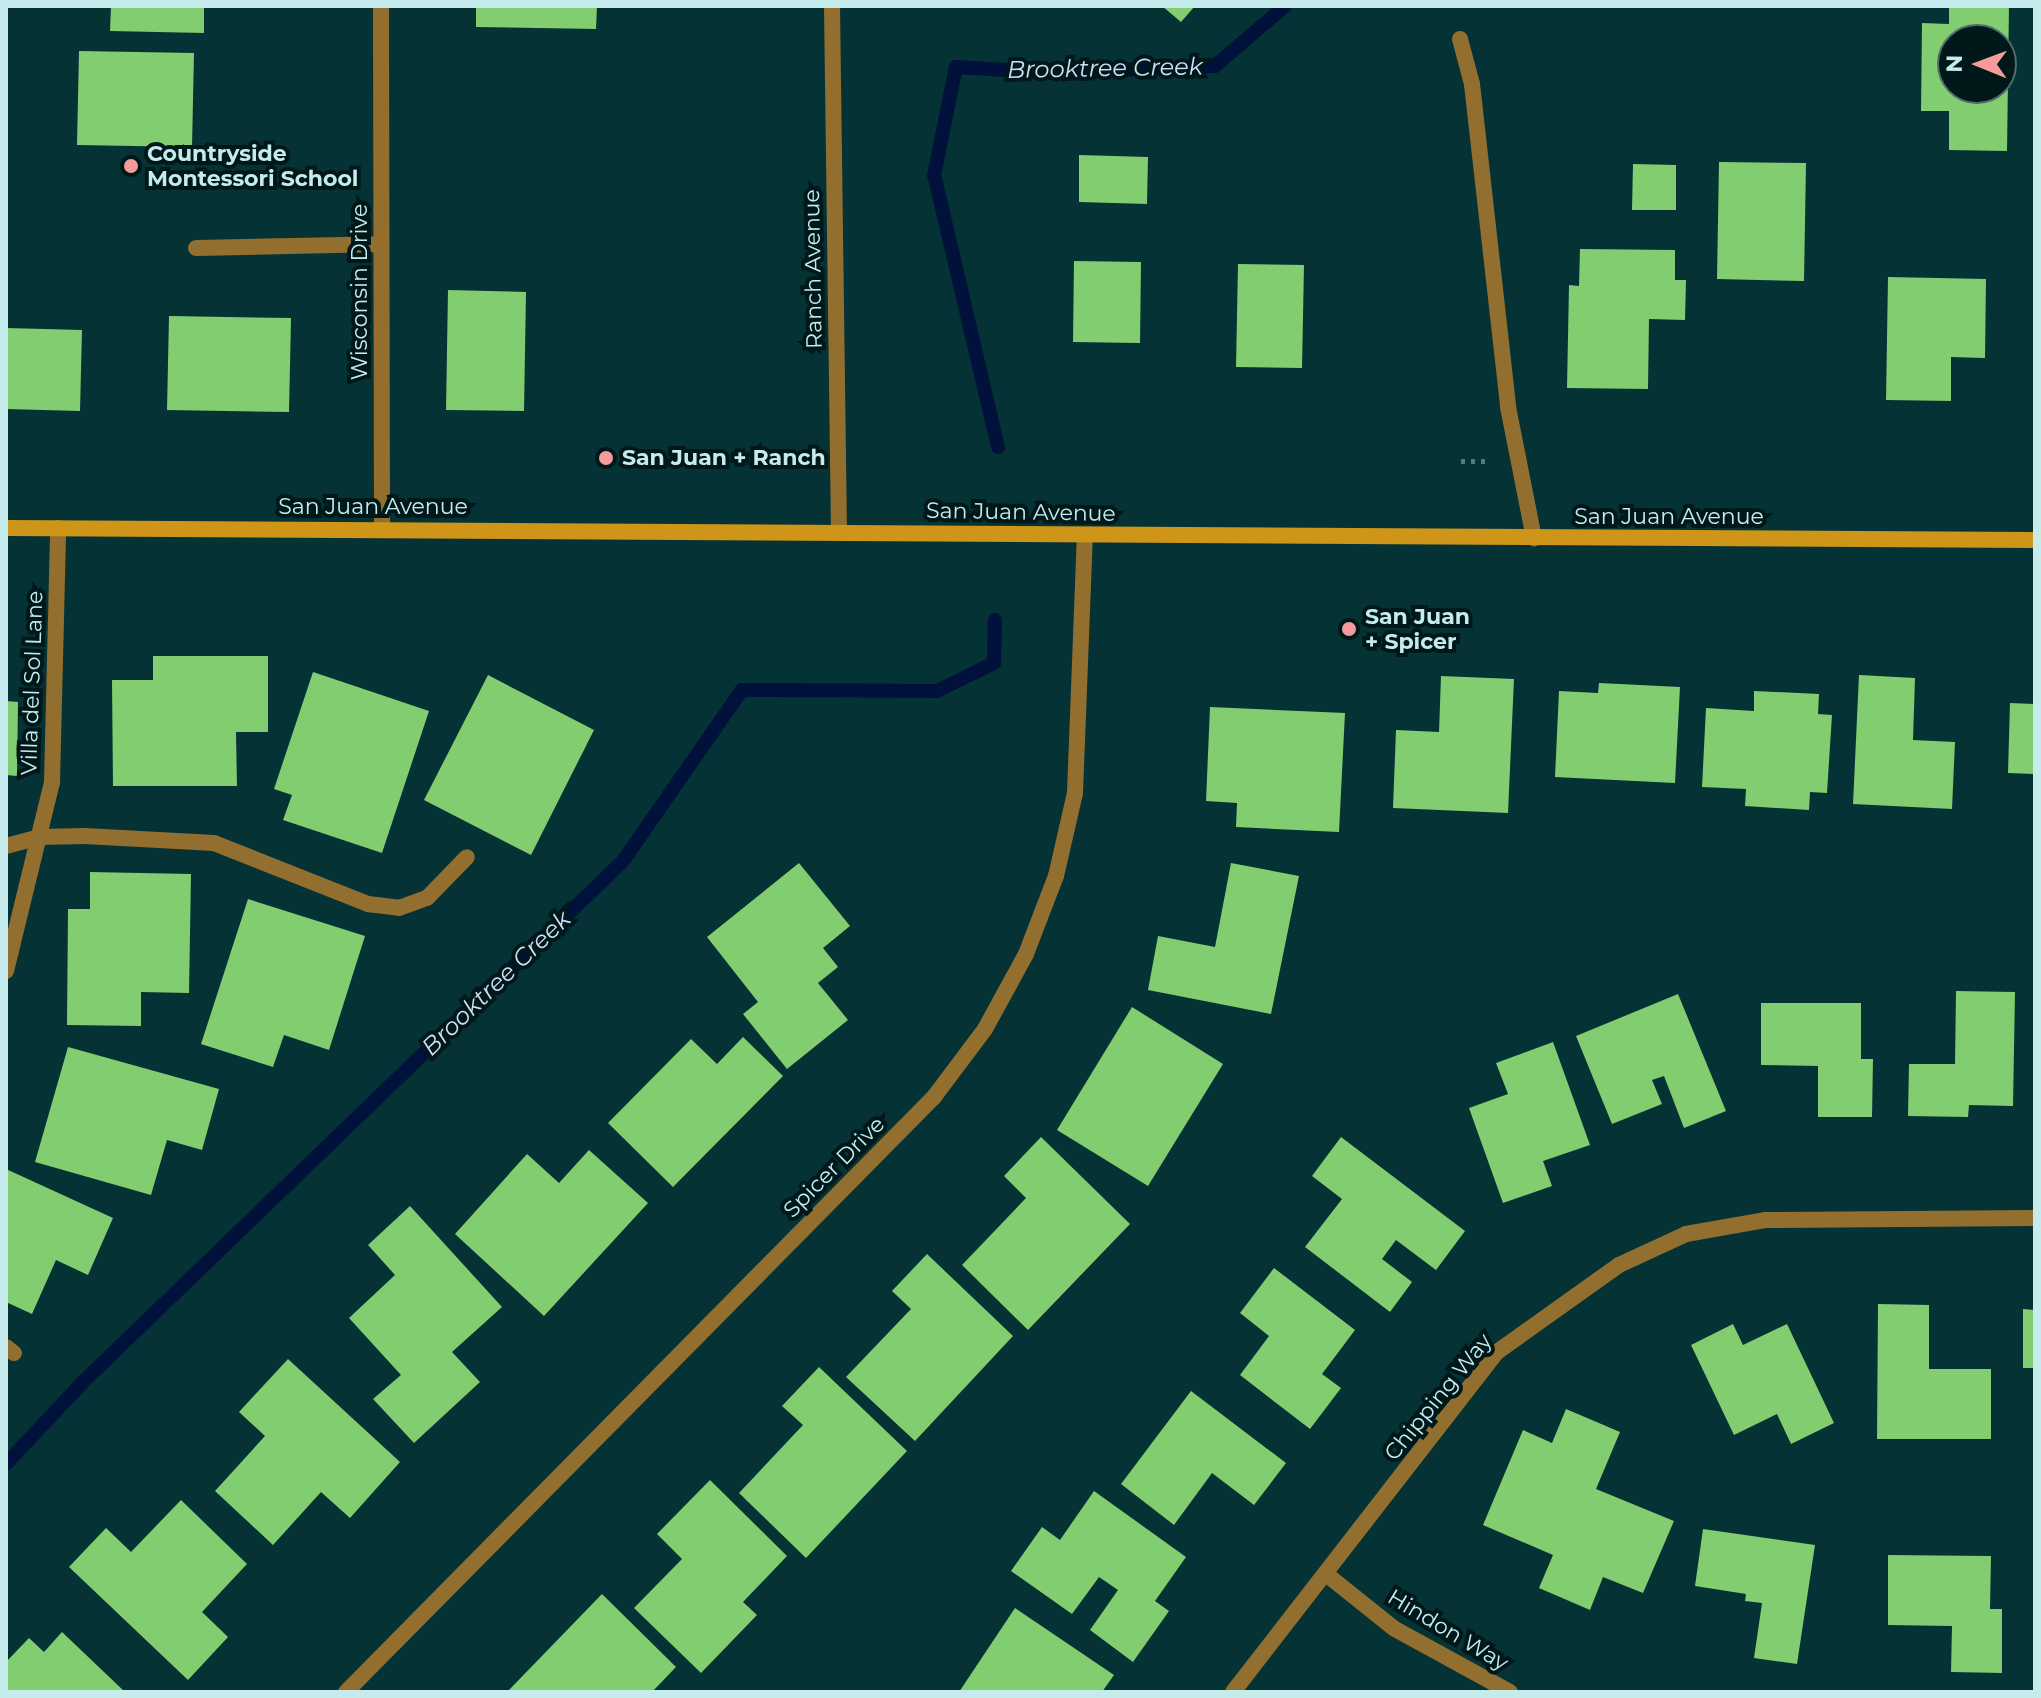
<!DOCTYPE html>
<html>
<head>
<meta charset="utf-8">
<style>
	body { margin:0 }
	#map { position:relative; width:2041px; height:1698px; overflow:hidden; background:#053335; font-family:Montserrat,sans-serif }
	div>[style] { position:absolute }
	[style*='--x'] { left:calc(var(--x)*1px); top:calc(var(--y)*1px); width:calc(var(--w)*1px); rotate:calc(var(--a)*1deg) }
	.stream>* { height:14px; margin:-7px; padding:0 7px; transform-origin:7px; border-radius:7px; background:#00113c }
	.building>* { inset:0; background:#82cd6f }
	.path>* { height:5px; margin-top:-2.5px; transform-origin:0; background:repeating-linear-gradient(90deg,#507a7c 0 4px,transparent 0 10px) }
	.lane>* { height:16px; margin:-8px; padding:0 8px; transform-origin:8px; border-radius:8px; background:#936f2f }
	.street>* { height:16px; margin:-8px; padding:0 8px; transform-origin:8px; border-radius:8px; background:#936f2f }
	.secondary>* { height:16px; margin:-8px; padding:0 8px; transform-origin:8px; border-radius:8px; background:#ce9519 }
	.dots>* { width:22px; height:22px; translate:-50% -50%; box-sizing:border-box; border:4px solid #01181a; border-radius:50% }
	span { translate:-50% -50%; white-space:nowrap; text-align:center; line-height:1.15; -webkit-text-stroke:8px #01181a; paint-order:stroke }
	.poi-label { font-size:22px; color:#c6ebed; font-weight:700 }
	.left { translate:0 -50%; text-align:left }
	.street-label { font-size:22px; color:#c6ebed }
	.water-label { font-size:24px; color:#d0dff6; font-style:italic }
	.frame { position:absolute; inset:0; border:8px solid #c6ebed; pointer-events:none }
	.north { position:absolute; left:1937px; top:24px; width:80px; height:80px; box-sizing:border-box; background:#01181a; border:2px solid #506c6e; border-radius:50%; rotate:271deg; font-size:22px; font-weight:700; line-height:32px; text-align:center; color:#c6ebed }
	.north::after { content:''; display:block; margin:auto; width:28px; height:36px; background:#f59b9b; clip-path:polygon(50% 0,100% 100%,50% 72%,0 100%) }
</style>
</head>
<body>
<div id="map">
	<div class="stream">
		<div style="--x:998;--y:447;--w:279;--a:-103.2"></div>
		<div style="--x:934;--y:175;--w:110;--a:-78.5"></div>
		<div style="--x:956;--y:67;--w:97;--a:3.5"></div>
		<div style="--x:1053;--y:73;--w:162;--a:-2.5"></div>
		<div style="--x:1215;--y:66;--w:92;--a:-40.6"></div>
		<div style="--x:6;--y:1464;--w:112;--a:-46.8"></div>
		<div style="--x:83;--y:1382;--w:750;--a:-43.97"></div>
		<div style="--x:623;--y:861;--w:208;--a:-55.2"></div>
		<div style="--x:742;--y:690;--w:195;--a:0.3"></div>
		<div style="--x:937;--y:691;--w:64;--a:-26.2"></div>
		<div style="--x:994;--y:663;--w:43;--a:-88.7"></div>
	</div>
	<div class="building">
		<div style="clip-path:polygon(111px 6px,204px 6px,204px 33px,110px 31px)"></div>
		<div style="clip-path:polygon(476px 6px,597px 6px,596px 29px,476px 27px)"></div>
		<div style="clip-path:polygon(1162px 6px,1195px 6px,1181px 22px)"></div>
		<div style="clip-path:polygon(evenodd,1949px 6px,2009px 6px,2007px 151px,1949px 150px,1949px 111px,1921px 111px,1922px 23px,1949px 24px,1949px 6px,1953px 40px,2001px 40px,2001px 88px,1953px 88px,1953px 40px)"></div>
		<div style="clip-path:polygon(79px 51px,194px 53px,192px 147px,77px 145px)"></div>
		<div style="clip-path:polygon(1079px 155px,1148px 157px,1147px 204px,1079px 202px)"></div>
		<div style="clip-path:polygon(1719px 162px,1806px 163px,1804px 281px,1717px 279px)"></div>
		<div style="clip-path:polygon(1633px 164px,1676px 165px,1676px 210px,1632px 210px)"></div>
		<div style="clip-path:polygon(1580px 249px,1675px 250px,1675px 280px,1686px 280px,1685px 320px,1649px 319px,1648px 389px,1567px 388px,1569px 285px,1579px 286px)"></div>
		<div style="clip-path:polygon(1074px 261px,1141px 262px,1140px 343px,1073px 342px)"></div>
		<div style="clip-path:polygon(1238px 264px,1304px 265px,1302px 368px,1236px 367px)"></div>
		<div style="clip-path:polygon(1888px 277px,1986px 279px,1985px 358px,1951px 357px,1951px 401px,1886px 400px)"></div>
		<div style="clip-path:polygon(448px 290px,526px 292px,524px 411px,446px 410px)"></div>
		<div style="clip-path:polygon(169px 316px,291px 318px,289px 412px,167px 410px)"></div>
		<div style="clip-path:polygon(6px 328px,82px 330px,80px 411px,6px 409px)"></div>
		<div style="clip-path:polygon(153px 656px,268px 656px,268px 732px,236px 732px,237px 786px,113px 786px,112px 680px,153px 680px)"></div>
		<div style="clip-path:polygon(313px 672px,429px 711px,382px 853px,283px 820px,292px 795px,274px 789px)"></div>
		<div style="clip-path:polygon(488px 675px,594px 730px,531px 855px,424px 800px)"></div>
		<div style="clip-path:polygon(1859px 675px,1915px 678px,1913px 740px,1955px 742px,1952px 809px,1853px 804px)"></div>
		<div style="clip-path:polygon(1441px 676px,1514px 679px,1508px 813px,1393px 808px,1396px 730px,1439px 732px)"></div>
		<div style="clip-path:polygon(1599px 683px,1680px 687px,1675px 783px,1555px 777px,1559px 691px,1598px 693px)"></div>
		<div style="clip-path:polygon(1754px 691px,1819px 694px,1818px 714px,1832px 715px,1827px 793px,1810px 792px,1809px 810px,1745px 806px,1746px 789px,1702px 787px,1706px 708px,1754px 711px)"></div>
		<div style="clip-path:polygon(6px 701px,18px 702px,17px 776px,6px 775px)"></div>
		<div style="clip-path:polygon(2010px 703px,2035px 704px,2035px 774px,2008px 773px)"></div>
		<div style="clip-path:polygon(1210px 707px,1345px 713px,1339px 832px,1236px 827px,1237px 803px,1206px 801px)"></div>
		<div style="clip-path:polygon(799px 863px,850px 926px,823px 948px,838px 967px,818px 983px,848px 1020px,787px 1069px,743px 1014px,758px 1002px,707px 937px)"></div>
		<div style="clip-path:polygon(1231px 863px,1299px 876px,1271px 1014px,1148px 990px,1158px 936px,1215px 947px)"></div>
		<div style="clip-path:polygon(90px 872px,191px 874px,189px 993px,141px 992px,141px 1026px,67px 1025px,68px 909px,90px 909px)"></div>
		<div style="clip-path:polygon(248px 899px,365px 936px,329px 1050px,284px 1035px,273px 1067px,201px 1044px)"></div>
		<div style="clip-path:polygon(1956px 991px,2015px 992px,2013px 1106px,1969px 1105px,1968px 1117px,1908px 1116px,1909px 1064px,1955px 1064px)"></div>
		<div style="clip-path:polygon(1678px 994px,1726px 1111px,1684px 1128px,1664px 1076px,1652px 1080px,1662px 1104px,1612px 1124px,1576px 1036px)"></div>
		<div style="clip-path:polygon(1761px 1003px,1861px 1003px,1861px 1059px,1873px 1059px,1872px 1117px,1818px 1117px,1818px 1066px,1761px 1065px)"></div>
		<div style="clip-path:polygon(1132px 1007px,1223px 1064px,1148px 1186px,1057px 1130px)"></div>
		<div style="clip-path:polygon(743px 1037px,783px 1076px,673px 1187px,608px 1123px,691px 1039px,717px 1064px)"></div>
		<div style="clip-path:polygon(1553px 1042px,1590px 1145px,1543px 1161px,1552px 1186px,1503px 1203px,1469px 1108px,1508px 1094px,1496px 1063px)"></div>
		<div style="clip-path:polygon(68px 1047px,219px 1089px,202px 1150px,167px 1140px,151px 1195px,35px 1162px)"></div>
		<div style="clip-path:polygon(1041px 1137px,1130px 1224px,1028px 1330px,962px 1265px,1026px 1198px,1004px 1176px)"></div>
		<div style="clip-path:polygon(1341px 1137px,1465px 1231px,1436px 1270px,1396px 1240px,1382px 1259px,1412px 1282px,1390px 1312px,1305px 1247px,1342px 1199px,1312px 1176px)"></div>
		<div style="clip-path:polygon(589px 1150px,648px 1203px,544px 1316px,455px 1234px,527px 1154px,559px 1183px)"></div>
		<div style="clip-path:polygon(6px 1169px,113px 1218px,88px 1275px,56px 1260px,32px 1314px,6px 1302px)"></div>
		<div style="clip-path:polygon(410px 1206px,502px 1307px,452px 1352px,480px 1382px,414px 1443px,373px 1399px,401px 1375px,349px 1318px,395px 1275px,368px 1245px)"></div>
		<div style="clip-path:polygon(927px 1254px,1013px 1336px,915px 1441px,846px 1377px,911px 1309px,892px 1291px)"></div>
		<div style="clip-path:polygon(1274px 1268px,1355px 1330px,1322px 1374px,1341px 1388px,1310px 1429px,1240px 1375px,1269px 1336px,1240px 1313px)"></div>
		<div style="clip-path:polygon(1878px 1304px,1929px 1305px,1929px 1369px,1991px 1369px,1991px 1439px,1877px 1439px)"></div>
		<div style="clip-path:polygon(2023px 1309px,2035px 1310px,2035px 1368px,2023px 1368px)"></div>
		<div style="clip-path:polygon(1733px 1324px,1743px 1345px,1787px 1324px,1834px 1423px,1791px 1444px,1777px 1414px,1734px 1435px,1691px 1345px)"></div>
		<div style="clip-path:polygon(288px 1359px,400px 1462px,350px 1518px,321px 1492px,273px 1545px,215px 1491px,265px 1436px,239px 1412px)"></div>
		<div style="clip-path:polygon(819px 1367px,907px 1451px,806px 1558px,739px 1493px,803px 1425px,782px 1406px)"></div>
		<div style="clip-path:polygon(1191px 1391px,1286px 1463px,1254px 1505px,1212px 1473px,1174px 1525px,1121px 1484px)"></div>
		<div style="clip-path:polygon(1566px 1409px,1620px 1432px,1596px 1489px,1674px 1521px,1643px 1593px,1603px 1577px,1590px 1610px,1539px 1588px,1553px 1555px,1483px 1525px,1523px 1430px,1552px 1443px)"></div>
		<div style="clip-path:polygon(710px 1480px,787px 1556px,743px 1602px,757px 1615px,701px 1673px,634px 1608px,682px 1559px,657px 1534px)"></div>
		<div style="clip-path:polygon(1094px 1491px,1186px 1557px,1155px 1601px,1169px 1611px,1133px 1662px,1090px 1630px,1118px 1590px,1099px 1577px,1072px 1614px,1011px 1571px,1042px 1527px,1060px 1540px)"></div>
		<div style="clip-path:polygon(181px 1500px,247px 1564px,202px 1612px,228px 1637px,188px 1680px,69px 1567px,106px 1528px,131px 1552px)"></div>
		<div style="clip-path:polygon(1703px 1529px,1815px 1545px,1797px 1664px,1754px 1658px,1762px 1603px,1745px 1601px,1746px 1594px,1695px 1586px)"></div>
		<div style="clip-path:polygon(1888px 1555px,1991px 1556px,1990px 1609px,2002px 1609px,2002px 1673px,1951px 1672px,1952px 1626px,1888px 1625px)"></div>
		<div style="clip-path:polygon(602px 1594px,676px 1667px,652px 1692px,507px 1692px)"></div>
		<div style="clip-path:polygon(1015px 1608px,1114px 1675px,1102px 1692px,959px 1692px)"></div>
		<div style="clip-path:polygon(62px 1632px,125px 1692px,6px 1692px,6px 1662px,29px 1638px,44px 1652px)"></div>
	</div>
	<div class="path">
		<div style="--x:1461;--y:461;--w:24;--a:0"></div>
	</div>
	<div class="lane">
		<div style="--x:1460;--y:39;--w:47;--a:75.1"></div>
		<div style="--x:1472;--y:84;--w:325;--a:83.6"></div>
		<div style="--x:1508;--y:407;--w:134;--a:78.8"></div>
		<div style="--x:196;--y:248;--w:185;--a:-1.2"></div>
	</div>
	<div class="street">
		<div style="--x:381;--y:6;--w:523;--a:89.89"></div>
		<div style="--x:832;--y:6;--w:526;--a:89.24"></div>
		<div style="--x:6;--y:846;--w:35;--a:-15"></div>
		<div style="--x:40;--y:837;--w:45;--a:-1.3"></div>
		<div style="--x:85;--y:836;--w:129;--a:3.1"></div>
		<div style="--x:214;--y:843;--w:166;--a:21.6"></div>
		<div style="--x:368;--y:904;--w:31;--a:7"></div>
		<div style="--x:399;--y:908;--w:30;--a:-20"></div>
		<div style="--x:427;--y:898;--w:57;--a:-45.7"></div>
		<div style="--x:6;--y:971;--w:195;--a:-76.3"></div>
		<div style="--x:52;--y:782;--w:254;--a:-88.6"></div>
		<div style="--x:6;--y:1347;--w:10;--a:37"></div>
		<div style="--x:1326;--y:1574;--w:88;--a:38.6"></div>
		<div style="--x:1395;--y:1629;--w:131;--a:28.7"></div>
		<div style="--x:346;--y:1692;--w:837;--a:-45.34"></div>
		<div style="--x:934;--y:1097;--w:85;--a:-53.1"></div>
		<div style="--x:985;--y:1029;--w:85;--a:-61.3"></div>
		<div style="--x:1026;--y:954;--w:84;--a:-69"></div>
		<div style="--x:1056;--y:876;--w:85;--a:-77.1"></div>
		<div style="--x:1075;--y:793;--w:257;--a:-87.8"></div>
		<div style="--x:1233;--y:1692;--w:430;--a:-52.2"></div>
		<div style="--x:1497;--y:1352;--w:150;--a:-35.5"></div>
		<div style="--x:1619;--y:1265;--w:74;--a:-24.8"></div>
		<div style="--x:1686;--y:1234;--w:80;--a:-10"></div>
		<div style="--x:1765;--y:1220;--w:270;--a:-0.4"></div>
	</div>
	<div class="secondary">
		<div style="--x:6;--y:528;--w:2029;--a:0.34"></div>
	</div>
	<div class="dots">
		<div style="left:131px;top:166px;background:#f59b9b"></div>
		<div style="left:606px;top:458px;background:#f59b9b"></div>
		<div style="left:1349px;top:629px;background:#f59b9b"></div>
	</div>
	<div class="poi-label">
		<span class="left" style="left:147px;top:166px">Countryside<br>Montessori School</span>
		<span class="left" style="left:622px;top:458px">San Juan + Ranch</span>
		<span class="left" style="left:1365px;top:629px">San Juan<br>+ Spicer</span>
	</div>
	<div class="street-label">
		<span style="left:813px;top:269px;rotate:-91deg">Ranch Avenue</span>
		<span style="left:360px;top:292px;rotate:-90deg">Wisconsin Drive</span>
		<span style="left:373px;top:507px">San Juan Avenue</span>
		<span style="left:1021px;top:512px;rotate:1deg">San Juan Avenue</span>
		<span style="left:1669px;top:517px">San Juan Avenue</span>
		<span style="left:32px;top:683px;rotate:-88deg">Villa del Sol Lane</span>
		<span style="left:834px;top:1167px;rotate:-45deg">Spicer Drive</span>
		<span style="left:1438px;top:1397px;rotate:-51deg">Chipping Way</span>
		<span style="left:1448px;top:1630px;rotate:31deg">Hindon Way</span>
	</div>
	<div class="water-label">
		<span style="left:1105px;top:68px;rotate:-1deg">Brooktree Creek</span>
		<span style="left:496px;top:983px;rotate:-44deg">Brooktree Creek</span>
	</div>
	<div class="frame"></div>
	<div class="north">N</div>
</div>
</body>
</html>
